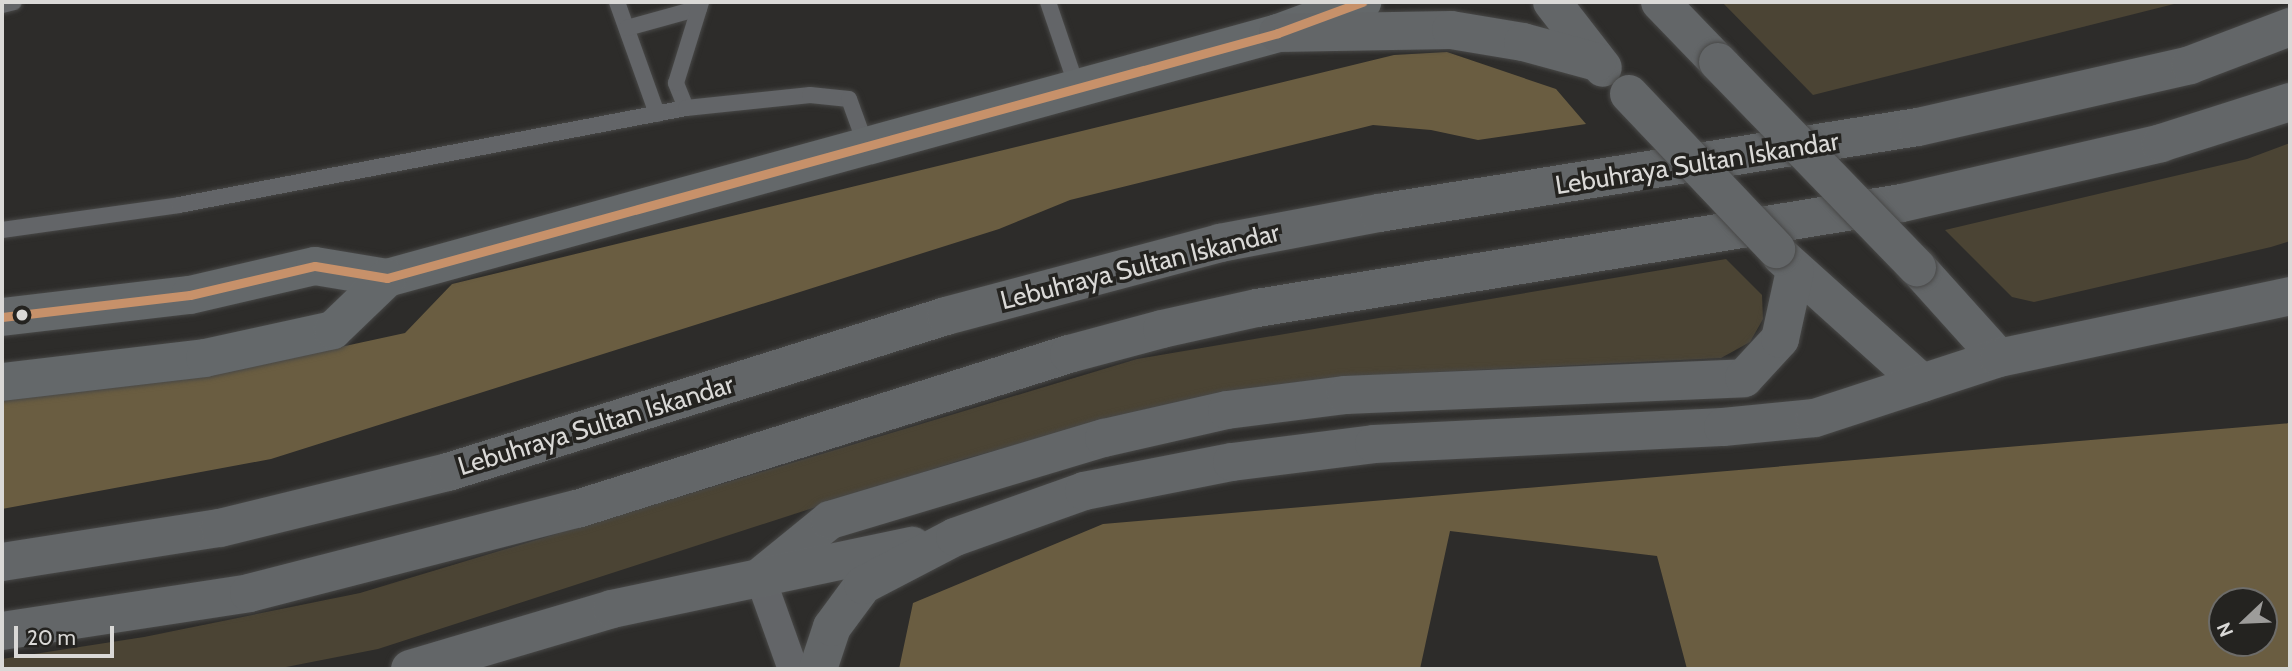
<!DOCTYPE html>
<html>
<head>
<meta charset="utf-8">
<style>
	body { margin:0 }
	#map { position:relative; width:2292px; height:671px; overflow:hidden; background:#2d2c2a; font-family:Cabin,sans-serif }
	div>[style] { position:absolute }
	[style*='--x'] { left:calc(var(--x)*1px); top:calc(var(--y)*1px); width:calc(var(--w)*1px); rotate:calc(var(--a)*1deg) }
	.green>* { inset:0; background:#4b4434 }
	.forest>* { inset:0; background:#6a5d41 }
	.roads { filter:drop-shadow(0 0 2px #484847) drop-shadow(0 0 2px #484847) }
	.lane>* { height:16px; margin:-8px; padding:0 8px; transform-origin:8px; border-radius:8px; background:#636568 }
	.street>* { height:30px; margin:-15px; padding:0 15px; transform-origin:15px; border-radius:15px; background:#636568 }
	.secondary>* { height:38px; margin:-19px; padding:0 19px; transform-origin:19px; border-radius:19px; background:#64686a }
	.primary>* { height:38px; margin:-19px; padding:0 19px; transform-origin:19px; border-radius:19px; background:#636668 }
	.bridges { filter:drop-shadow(0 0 2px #484847) drop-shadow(0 0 2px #484847) }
	.primary-bridge>* { height:38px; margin:-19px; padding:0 19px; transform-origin:19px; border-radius:19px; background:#636668 }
	.bus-1>* { height:9px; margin:-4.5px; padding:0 4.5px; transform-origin:4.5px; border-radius:4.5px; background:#c7916a }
	.dots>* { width:19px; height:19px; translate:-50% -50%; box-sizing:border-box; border:4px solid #242320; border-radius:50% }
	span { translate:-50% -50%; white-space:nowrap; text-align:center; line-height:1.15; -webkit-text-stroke:7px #242320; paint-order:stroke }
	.street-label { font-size:26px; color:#dad9d7 }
	.frame { position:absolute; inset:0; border:4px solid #dad9d7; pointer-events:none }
	.north { position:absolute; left:2208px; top:587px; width:70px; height:70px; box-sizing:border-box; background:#242320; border:2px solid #6d6c69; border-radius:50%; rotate:247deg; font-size:19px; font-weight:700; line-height:28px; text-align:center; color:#dad9d7 }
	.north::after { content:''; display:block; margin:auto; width:24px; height:32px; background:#9d9c9a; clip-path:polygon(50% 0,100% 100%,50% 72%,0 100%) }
	.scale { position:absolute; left:14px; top:626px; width:100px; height:32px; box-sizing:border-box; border:4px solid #dad9d7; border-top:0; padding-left:9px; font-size:21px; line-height:24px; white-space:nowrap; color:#dad9d7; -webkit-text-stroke:5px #242320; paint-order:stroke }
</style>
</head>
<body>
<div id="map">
	<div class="green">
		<div style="clip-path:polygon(1722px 2px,2182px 2px,1813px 95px)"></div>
		<div style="clip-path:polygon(2290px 143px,2290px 241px,2271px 247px,2034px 302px,2012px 297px,1945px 230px,2247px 159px)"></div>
		<div style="clip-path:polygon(1726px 259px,1762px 295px,1763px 319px,1750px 342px,1721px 358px,1394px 374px,1147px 409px,964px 459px,378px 649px,276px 669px,2px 669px,2px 659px,144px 637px,360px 593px,1137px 359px)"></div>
	</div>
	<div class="forest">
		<div style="clip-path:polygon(1447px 52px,1556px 89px,1586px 124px,1478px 140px,1431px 130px,1373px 125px,1070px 200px,999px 229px,271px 459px,2px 509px,2px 398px,206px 376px,405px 333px,452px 284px,1394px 55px)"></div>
		<div style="clip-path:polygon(evenodd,2290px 423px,2290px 669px,1687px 669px,1657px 556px,1450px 531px,1420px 669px,899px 669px,913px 603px,1103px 524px,2290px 423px,2222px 601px,2264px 601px,2264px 643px,2222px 643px,2222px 601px)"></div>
	</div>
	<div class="roads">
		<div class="lane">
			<div style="--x:617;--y:2;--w:119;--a:70.3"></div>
			<div style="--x:1048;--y:2;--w:90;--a:71.2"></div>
			<div style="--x:2;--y:5;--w:12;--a:-14"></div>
			<div style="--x:627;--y:28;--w:75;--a:-15.5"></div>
			<div style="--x:686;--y:108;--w:27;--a:-112"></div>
			<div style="--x:676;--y:83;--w:85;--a:-72.8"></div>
			<div style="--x:2;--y:230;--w:179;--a:-8"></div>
			<div style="--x:179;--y:205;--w:516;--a:-10.83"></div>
			<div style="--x:686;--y:108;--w:125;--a:-6"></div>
			<div style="--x:810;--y:95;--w:39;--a:6"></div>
			<div style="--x:849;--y:99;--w:47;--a:70"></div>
		</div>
		<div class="street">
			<div style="--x:760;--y:577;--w:98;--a:70.3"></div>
		</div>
		<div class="secondary">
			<div style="--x:2;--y:317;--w:189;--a:-6.7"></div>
			<div style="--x:190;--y:295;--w:128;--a:-13.1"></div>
			<div style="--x:315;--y:266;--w:73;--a:9.5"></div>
			<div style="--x:387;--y:278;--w:924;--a:-15.37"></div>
			<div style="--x:1278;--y:33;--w:90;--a:-20.3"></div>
			<div style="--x:2;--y:382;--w:204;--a:-6.7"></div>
			<div style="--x:205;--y:358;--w:131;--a:-12.3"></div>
			<div style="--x:333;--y:330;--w:75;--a:-43.9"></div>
		</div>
		<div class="primary">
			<div style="--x:1552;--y:2;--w:83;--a:52.3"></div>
			<div style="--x:1660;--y:2;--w:83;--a:46"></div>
			<div style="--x:1278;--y:33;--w:173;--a:-1"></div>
			<div style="--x:1451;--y:30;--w:73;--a:9.5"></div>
			<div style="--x:1523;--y:42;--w:77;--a:15.1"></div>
			<div style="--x:1781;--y:256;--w:190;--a:42"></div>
			<div style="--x:1917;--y:267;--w:122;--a:48"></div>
			<div style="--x:2;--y:562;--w:221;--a:-8.9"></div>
			<div style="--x:220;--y:528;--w:235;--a:-13.8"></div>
			<div style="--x:448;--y:472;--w:522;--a:-17.39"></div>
			<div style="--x:946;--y:316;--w:284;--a:-14.9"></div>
			<div style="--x:1220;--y:243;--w:162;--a:-10.7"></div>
			<div style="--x:1379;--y:213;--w:546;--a:-9.07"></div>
			<div style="--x:1918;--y:127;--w:279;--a:-12.8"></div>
			<div style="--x:2190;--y:65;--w:107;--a:-20.8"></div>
			<div style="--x:760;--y:577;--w:90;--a:-39.2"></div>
			<div style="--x:830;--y:520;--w:286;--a:-16.7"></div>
			<div style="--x:1104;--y:438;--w:126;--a:-12.8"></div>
			<div style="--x:1227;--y:410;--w:120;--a:-7.2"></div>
			<div style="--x:1346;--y:395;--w:398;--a:-2.4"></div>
			<div style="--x:1744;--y:378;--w:53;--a:-47.3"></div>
			<div style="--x:1780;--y:339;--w:70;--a:-77.6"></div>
			<div style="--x:2;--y:631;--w:250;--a:-8.7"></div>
			<div style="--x:249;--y:593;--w:339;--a:-14.4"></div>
			<div style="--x:577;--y:509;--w:516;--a:-17.49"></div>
			<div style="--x:1069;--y:354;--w:96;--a:-15"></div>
			<div style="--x:1162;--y:329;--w:97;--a:-12.5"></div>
			<div style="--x:1257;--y:308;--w:653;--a:-9.25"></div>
			<div style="--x:1902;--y:203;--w:266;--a:-13"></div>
			<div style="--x:2161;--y:143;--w:135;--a:-17.6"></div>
			<div style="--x:410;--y:669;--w:211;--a:-16.5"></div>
			<div style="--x:612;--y:609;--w:307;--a:-11.9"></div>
			<div style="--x:818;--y:669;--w:44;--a:-71.6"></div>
			<div style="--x:832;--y:627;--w:52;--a:-53.6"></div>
			<div style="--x:863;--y:585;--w:104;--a:-27.6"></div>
			<div style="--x:955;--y:537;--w:137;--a:-19.6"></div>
			<div style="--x:1084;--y:491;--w:151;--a:-11.1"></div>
			<div style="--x:1232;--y:462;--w:143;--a:-7.2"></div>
			<div style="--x:1374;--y:444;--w:349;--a:-2.8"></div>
			<div style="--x:1723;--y:427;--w:92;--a:-5.6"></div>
			<div style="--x:1815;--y:418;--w:194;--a:-18.1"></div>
			<div style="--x:1999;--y:358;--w:298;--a:-12"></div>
		</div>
	</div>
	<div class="bridges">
		<div class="primary-bridge">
			<div style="--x:1718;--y:62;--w:286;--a:45.9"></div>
			<div style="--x:1629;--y:94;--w:214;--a:46.5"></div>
		</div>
	</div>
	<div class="bus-1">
		<div style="--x:2;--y:317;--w:189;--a:-6.7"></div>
		<div style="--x:190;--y:295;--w:128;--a:-13.1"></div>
		<div style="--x:315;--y:266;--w:73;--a:9.5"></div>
		<div style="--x:387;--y:278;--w:924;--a:-15.37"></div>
		<div style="--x:1278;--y:33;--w:90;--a:-20.3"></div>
	</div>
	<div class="dots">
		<div style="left:22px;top:315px;background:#dad9d7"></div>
	</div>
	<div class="street-label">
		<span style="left:1697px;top:164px;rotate:-9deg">Lebuhraya Sultan Iskandar</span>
		<span style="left:1140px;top:267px;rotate:-14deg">Lebuhraya Sultan Iskandar</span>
		<span style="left:596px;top:426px;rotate:-17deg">Lebuhraya Sultan Iskandar</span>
	</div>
	<div class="frame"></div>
	<div class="north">N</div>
	<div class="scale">20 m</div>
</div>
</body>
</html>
